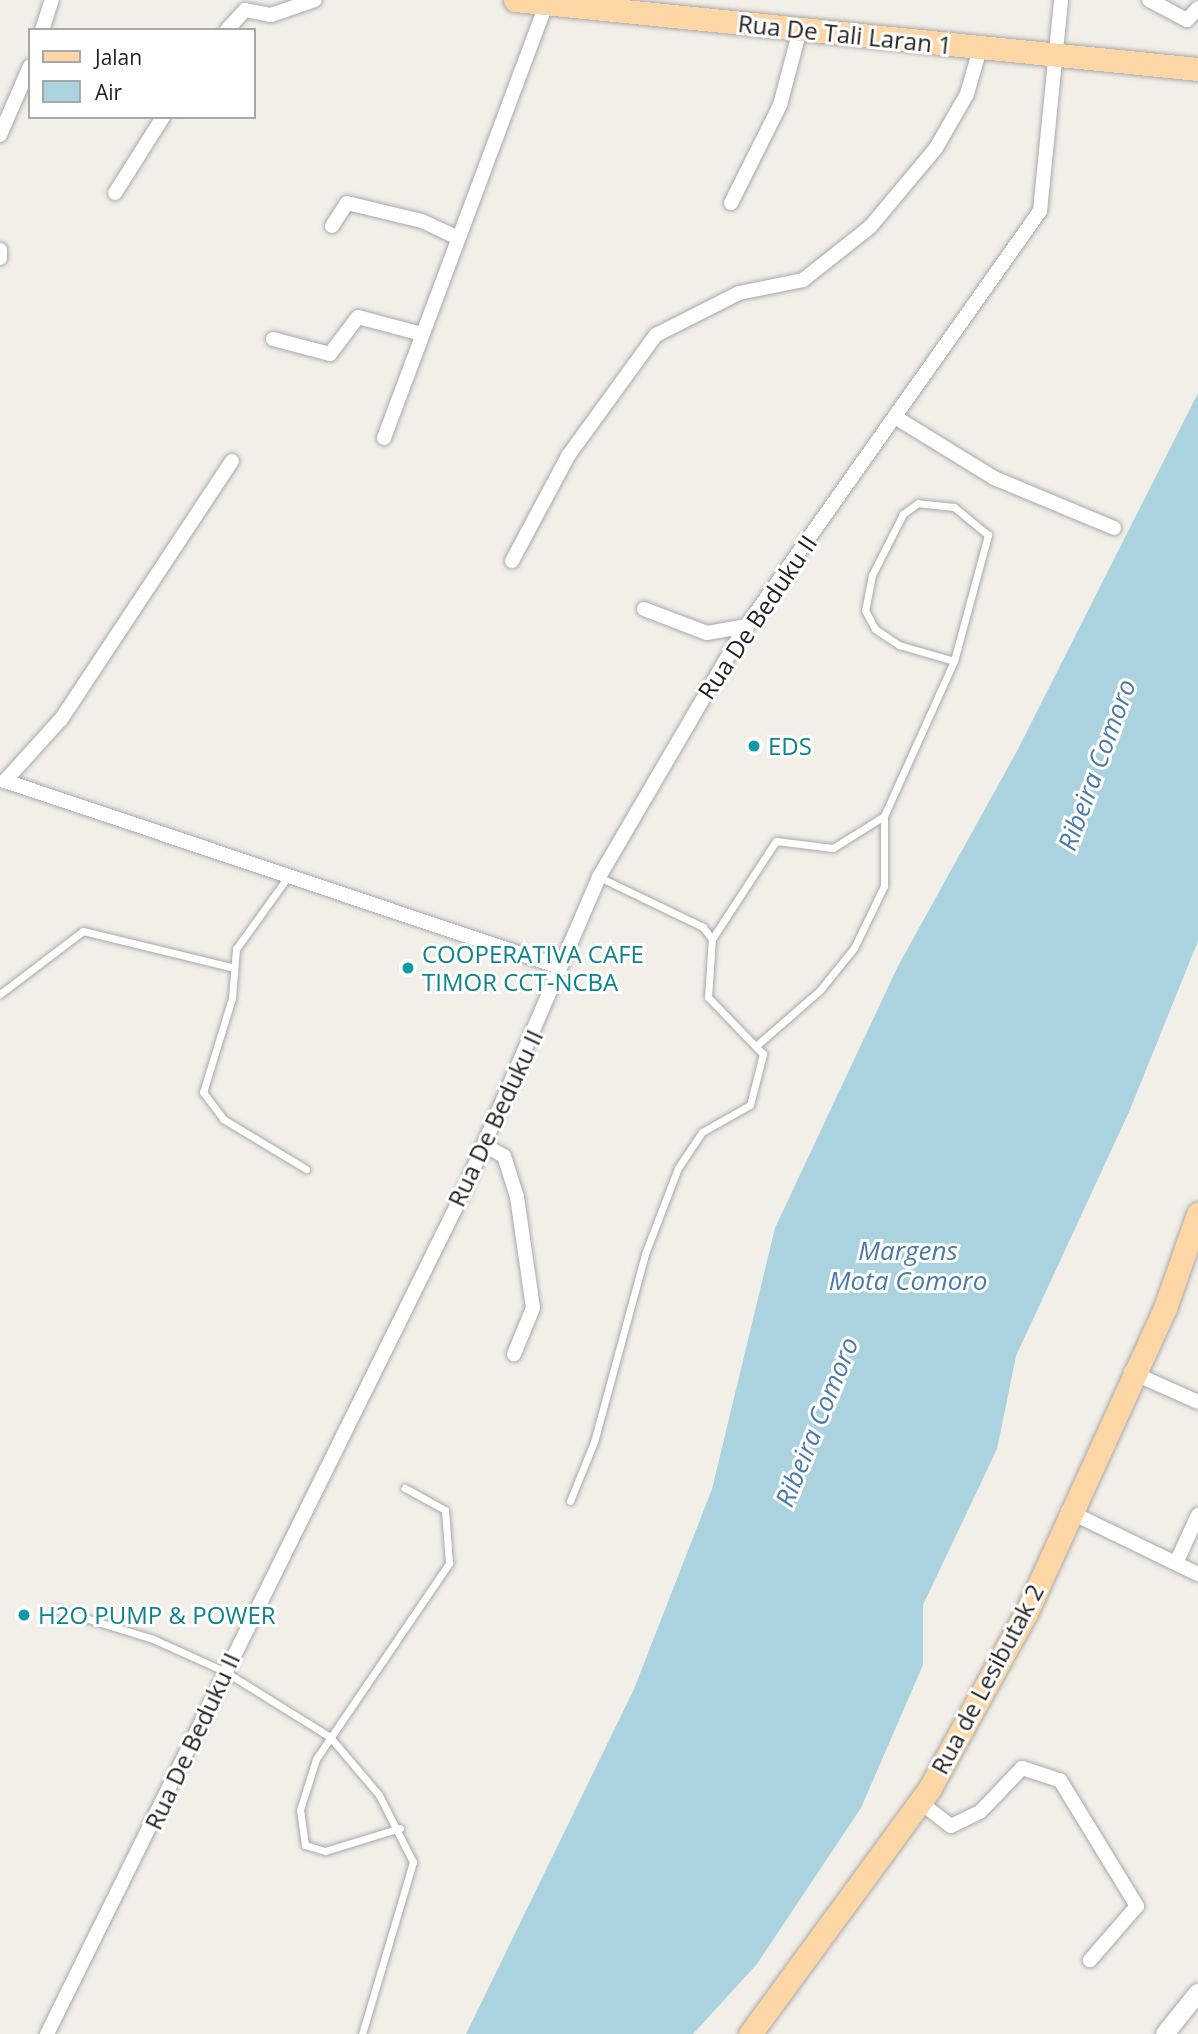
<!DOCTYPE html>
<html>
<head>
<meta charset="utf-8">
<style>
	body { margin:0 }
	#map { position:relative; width:1198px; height:2034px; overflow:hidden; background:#f2efe9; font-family:"Open Sans",sans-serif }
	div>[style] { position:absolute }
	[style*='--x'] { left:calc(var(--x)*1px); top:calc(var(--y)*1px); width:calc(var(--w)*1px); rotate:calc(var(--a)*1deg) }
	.water>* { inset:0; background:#aad3df }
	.roads { filter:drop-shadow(0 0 2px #a9a9a9) drop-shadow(0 0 2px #a9a9a9) }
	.service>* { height:7px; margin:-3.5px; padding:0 3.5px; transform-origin:3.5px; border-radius:3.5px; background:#fff }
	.minor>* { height:14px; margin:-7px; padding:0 7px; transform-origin:7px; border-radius:7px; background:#fff }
	.tertiary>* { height:18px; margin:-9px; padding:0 9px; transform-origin:9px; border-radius:9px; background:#fff }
	.primary>* { height:23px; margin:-11.5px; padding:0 11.5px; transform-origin:11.5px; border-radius:11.5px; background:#fcd6a4 }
	.dots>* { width:19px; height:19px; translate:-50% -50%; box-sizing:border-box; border:4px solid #fff; border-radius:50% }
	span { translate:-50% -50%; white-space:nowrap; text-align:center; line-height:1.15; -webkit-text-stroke:6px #fff; paint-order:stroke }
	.street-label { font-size:24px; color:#222 }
	.culture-label { font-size:24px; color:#0d838f }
	.left { translate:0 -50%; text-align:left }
	.water-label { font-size:26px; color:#4a7aab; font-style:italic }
	.legend { position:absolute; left:28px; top:28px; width:228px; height:91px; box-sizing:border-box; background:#fff; border:2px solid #a7a7a7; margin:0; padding:9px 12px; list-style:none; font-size:21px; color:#222 }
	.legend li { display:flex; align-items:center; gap:14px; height:35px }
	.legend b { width:35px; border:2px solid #a7a7a7 }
</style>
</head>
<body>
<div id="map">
	<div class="water">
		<div style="clip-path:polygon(1198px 393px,1198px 941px,1129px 1112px,1016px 1356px,997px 1449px,923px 1605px,923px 1665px,861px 1808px,757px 1964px,693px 2034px,466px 2034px,634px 1689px,712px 1489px,775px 1228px,898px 966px,1017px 751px)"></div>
	</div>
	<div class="roads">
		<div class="service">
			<div style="--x:287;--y:878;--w:87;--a:125.7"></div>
			<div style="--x:236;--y:949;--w:49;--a:94.7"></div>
			<div style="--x:232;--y:998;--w:98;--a:107.1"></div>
			<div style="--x:203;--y:1092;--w:34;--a:53"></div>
			<div style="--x:223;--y:1119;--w:97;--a:31.1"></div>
			<div style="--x:712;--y:939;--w:117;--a:-56.9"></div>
			<div style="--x:776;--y:841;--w:57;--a:7"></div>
			<div style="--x:833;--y:848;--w:60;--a:-32.1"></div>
			<div style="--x:884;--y:816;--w:170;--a:-65.7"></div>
			<div style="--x:954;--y:661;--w:131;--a:-74.9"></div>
			<div style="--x:988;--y:535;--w:44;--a:-140.5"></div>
			<div style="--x:954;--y:507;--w:36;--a:-174"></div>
			<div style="--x:918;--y:503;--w:19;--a:144"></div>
			<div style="--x:903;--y:514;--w:68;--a:116.9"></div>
			<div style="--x:872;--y:575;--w:36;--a:101"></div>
			<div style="--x:865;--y:610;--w:21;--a:62"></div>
			<div style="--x:875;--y:629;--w:29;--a:34"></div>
			<div style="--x:899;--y:645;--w:57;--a:16.2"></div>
			<div style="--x:0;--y:994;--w:104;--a:-37.2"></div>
			<div style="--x:83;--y:931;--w:152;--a:13.7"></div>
			<div style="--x:757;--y:1045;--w:84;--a:-41.1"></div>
			<div style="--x:820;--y:990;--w:54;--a:-51"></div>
			<div style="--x:854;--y:948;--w:69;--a:-64.2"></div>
			<div style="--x:884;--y:886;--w:70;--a:-90"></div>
			<div style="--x:570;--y:1501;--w:64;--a:-67.9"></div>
			<div style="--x:594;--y:1442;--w:195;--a:-74.8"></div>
			<div style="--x:645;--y:1254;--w:92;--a:-69"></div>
			<div style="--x:678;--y:1168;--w:43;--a:-56.3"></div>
			<div style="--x:702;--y:1132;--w:55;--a:-29.4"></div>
			<div style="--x:750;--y:1105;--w:53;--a:-75.7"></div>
			<div style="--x:763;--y:1054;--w:79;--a:-134"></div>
			<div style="--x:708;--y:997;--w:58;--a:-86.1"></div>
			<div style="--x:712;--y:939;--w:15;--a:-127"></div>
			<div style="--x:703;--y:927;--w:115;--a:-154.3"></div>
			<div style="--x:56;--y:1609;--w:102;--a:17.2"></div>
			<div style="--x:153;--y:1639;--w:78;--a:24.3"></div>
			<div style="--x:224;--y:1671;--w:125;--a:31.9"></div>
			<div style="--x:330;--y:1737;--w:76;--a:49.8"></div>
			<div style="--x:379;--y:1795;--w:75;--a:63.1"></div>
			<div style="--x:413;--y:1862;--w:179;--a:106.5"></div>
			<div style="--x:400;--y:1828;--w:78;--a:163"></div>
			<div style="--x:325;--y:1851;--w:21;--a:-163"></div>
			<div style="--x:305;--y:1845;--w:35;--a:-98"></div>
			<div style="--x:300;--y:1810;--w:53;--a:-72.6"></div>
			<div style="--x:316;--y:1759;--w:237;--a:-55.8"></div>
			<div style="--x:449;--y:1563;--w:53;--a:-94.3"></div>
			<div style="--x:445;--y:1510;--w:46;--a:-151.2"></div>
		</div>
		<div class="minor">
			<div style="--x:1149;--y:0;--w:43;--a:27.8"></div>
			<div style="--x:1187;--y:20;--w:16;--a:-47"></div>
			<div style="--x:42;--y:30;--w:32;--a:-72"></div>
			<div style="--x:227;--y:30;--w:27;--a:-48"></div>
			<div style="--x:245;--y:10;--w:26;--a:11"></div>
			<div style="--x:271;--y:15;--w:46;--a:-18.8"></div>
			<div style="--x:0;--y:135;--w:75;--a:-66.5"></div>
			<div style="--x:115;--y:193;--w:90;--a:-57.7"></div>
			<div style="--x:731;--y:203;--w:110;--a:-63.4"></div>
			<div style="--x:780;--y:105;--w:78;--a:-75.1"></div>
			<div style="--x:332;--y:226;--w:27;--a:-57"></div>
			<div style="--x:347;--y:203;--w:77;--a:13.5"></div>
			<div style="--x:422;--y:221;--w:38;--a:25"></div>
			<div style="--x:0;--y:250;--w:8;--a:90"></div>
			<div style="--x:273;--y:339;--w:59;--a:14.7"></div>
			<div style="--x:330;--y:354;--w:46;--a:-52.9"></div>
			<div style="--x:358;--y:317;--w:66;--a:14.9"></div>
			<div style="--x:895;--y:417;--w:116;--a:31.6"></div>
			<div style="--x:994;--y:478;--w:130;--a:22.6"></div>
			<div style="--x:384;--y:438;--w:468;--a:-69.5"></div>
			<div style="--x:232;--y:461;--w:310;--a:123.5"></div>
			<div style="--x:61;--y:719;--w:84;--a:132.1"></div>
			<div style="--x:5;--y:781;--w:585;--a:18.53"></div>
			<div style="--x:512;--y:561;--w:119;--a:-61.9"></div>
			<div style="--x:568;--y:456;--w:150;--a:-54"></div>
			<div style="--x:656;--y:335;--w:93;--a:-26.8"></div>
			<div style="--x:739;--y:293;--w:65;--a:-11.5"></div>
			<div style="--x:803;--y:280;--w:85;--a:-38.3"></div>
			<div style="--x:870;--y:227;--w:103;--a:-50.1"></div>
			<div style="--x:936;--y:148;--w:62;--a:-60.1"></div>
			<div style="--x:967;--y:94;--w:47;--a:-73.9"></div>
			<div style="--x:644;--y:609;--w:67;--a:20.9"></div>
			<div style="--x:707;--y:633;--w:41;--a:-9.9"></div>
			<div style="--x:484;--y:1145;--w:23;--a:29"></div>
			<div style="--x:504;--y:1156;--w:43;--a:72.4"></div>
			<div style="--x:517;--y:1197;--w:112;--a:81.8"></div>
			<div style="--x:533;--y:1308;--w:50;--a:112.4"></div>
			<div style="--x:1131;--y:1372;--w:73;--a:24.1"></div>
			<div style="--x:1068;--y:1511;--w:144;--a:25.9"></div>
			<div style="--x:1176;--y:1563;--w:53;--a:-65.4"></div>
			<div style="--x:920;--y:1802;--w:39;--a:38"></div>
			<div style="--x:951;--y:1826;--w:32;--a:-26"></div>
			<div style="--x:980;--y:1812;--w:61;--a:-46.3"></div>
			<div style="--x:1022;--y:1768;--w:40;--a:18"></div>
			<div style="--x:1060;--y:1780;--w:148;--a:58.6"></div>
			<div style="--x:1137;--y:1906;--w:72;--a:131"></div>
			<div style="--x:47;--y:2034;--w:938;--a:-63.68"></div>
			<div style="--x:463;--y:1193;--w:344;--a:-66.7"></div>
			<div style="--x:599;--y:877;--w:281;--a:-59.7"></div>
			<div style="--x:741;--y:634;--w:518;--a:-54.75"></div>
			<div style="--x:1040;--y:211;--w:212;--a:-84.3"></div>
		</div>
		<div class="tertiary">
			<div style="--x:1165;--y:2034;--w:53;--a:-51.2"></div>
		</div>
		<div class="primary">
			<div style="--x:515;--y:0;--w:686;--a:5.77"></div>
			<div style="--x:750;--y:2034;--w:305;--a:-53.8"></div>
			<div style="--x:930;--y:1788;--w:200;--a:-61.3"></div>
			<div style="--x:1026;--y:1613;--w:335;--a:-65.5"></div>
			<div style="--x:1165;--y:1308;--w:100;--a:-70.7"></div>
		</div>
	</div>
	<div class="dots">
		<div style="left:754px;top:746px;background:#0f9aa8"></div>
		<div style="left:408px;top:968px;background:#0f9aa8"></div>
		<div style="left:24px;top:1615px;background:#0f9aa8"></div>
	</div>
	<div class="street-label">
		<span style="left:845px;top:34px;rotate:6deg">Rua De Tali Laran 1</span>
		<span style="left:757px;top:617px;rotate:-56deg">Rua De Beduku II</span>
		<span style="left:495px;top:1118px;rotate:-65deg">Rua De Beduku II</span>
		<span style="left:987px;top:1679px;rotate:-62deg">Rua de Lesibutak 2</span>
		<span style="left:192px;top:1741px;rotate:-65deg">Rua De Beduku II</span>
	</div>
	<div class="culture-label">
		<span class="left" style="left:768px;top:746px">EDS</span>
		<span class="left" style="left:422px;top:968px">COOPERATIVA CAFE<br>TIMOR CCT-NCBA</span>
		<span class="left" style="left:38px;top:1615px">H2O PUMP &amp; POWER</span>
	</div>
	<div class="water-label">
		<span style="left:1097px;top:765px;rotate:-70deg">Ribeira Comoro</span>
		<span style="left:908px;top:1266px">Margens<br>Mota Comoro</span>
		<span style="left:817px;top:1422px;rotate:-68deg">Ribeira Comoro</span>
	</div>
	<ul class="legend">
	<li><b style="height:9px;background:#fcd6a4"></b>Jalan</li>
	<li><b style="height:19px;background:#aad3df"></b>Air</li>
	</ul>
</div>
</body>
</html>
